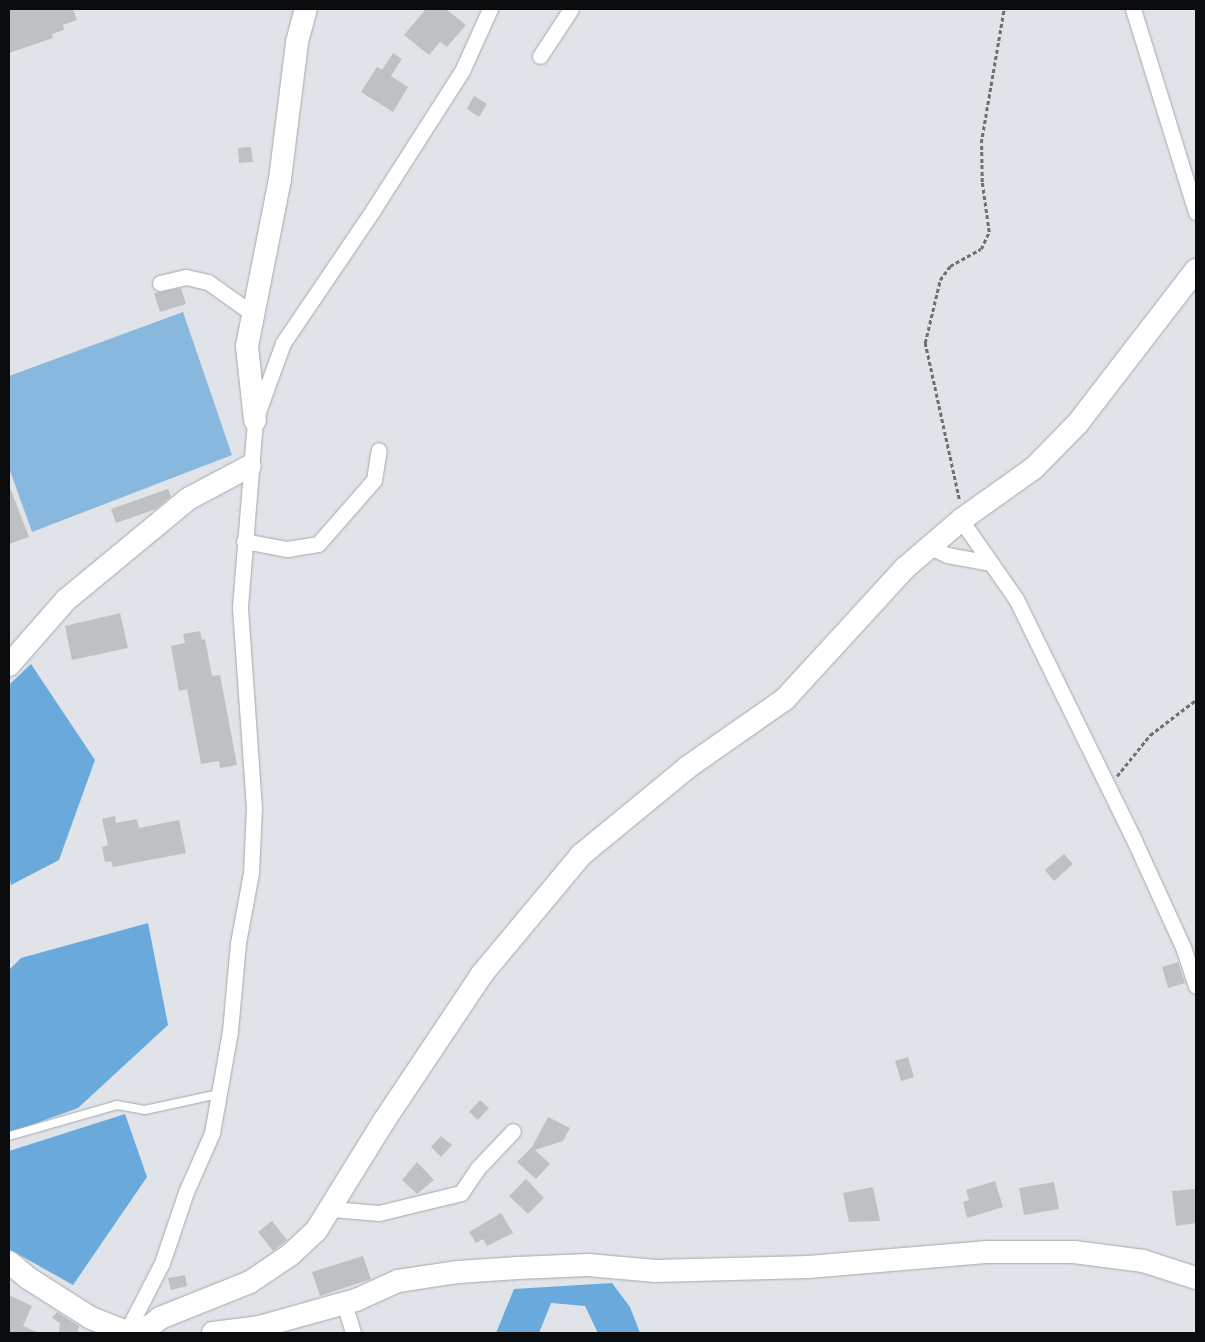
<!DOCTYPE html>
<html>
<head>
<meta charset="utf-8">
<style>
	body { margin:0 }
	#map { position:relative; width:1205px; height:1342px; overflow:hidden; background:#e0e4e8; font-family:"Roboto Condensed",sans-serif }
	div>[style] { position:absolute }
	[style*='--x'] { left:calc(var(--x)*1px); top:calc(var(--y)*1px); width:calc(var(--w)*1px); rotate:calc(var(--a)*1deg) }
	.green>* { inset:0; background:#89b8de }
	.forest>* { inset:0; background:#6aa9db }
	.building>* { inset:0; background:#bdc1c4 }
	.path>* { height:2.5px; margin-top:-1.25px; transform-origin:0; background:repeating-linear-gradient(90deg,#6d6f72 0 4px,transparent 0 6.5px) }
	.roads { filter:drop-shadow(0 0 1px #a4a8ab) drop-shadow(0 0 1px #a4a8ab) }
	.lane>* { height:8px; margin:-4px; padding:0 4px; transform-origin:4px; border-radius:4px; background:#fff }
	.street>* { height:15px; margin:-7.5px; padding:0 7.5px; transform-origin:7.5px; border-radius:7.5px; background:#fff }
	.secondary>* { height:22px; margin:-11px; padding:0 11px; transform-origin:11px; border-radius:11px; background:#fff }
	span { translate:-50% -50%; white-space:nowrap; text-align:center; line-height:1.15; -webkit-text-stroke:4px #e0e4e8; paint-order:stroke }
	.frame { position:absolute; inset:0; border:10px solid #0a0b0d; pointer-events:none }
</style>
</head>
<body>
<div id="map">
	<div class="green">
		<div style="clip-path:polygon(183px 312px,232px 455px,32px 532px,9px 468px,9px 376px)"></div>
	</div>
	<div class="forest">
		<div style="clip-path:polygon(31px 664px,95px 760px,59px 860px,11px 885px,9px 875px,9px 685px)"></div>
		<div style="clip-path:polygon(148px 923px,168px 1025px,78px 1108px,9px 1133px,9px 970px,21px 958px)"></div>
		<div style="clip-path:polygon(125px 1114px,147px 1177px,73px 1285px,9px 1249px,9px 1151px)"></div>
		<div style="clip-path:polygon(612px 1283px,630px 1307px,640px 1333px,598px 1333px,585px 1306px,551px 1303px,539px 1333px,496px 1333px,514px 1289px)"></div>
	</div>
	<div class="building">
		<div style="clip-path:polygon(9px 9px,73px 9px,77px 20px,63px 25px,64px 30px,52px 34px,53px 38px,9px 53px)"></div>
		<div style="clip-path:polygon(426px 9px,446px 9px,466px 25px,447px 47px,440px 42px,429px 55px,404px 35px)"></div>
		<div style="clip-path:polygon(393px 53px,402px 59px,391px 76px,408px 87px,393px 112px,361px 92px,377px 67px,382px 70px)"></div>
		<div style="clip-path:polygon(474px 96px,487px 104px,479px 117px,467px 109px)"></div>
		<div style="clip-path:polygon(251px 147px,253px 162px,239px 163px,238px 148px)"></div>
		<div style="clip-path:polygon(181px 288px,186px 304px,160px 312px,154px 293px)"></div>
		<div style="clip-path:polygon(9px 485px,29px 537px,9px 544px)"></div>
		<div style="clip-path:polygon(168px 489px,171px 496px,156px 509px,116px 523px,111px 509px)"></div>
		<div style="clip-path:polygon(120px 613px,128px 648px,72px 660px,65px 626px)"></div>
		<div style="clip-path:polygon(200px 631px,202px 640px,205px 639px,212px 676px,220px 675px,237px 765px,220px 768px,219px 761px,201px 764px,187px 689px,179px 691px,171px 646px,185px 643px,183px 634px)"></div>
		<div style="clip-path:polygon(115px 816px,116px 823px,137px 819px,139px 828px,179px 820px,186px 853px,113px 867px,111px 861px,105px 862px,102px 847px,108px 845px,102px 819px)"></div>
		<div style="clip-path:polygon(1064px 854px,1073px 864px,1054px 881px,1045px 870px)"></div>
		<div style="clip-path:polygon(1178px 962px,1185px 983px,1168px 988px,1162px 967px)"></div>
		<div style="clip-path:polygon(908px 1057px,914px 1077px,901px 1081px,895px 1061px)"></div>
		<div style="clip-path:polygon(480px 1100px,489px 1108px,478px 1120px,469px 1112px)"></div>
		<div style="clip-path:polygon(548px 1117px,570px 1128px,563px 1141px,535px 1150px,550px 1164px,536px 1179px,517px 1162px,532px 1147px)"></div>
		<div style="clip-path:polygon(441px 1136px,452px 1145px,441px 1157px,431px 1147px)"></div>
		<div style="clip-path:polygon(417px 1162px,434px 1180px,417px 1194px,402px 1180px)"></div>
		<div style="clip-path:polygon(526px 1179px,544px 1198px,528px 1214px,509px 1196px)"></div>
		<div style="clip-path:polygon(995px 1181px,1003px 1207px,967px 1218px,963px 1202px,969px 1200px,966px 1190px)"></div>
		<div style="clip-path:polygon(1054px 1182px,1059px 1209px,1024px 1215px,1019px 1188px)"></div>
		<div style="clip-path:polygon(873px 1187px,880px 1221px,849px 1222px,843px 1193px)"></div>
		<div style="clip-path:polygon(1196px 1189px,1196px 1223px,1176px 1226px,1172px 1191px)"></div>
		<div style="clip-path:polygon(501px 1213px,513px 1233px,487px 1246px,483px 1239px,476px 1243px,469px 1232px)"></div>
		<div style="clip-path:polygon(272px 1221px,287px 1240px,273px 1251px,258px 1232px)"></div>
		<div style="clip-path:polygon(363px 1256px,371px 1279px,320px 1296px,312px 1272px)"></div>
		<div style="clip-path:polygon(185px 1275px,187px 1286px,171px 1290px,168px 1278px)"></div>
		<div style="clip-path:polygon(9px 1295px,32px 1306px,23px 1326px,39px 1333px,9px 1333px)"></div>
		<div style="clip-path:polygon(57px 1312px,79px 1326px,78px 1333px,59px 1333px,60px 1323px,52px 1318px)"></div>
	</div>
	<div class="path">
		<div style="--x:959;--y:499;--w:160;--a:-102.3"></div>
		<div style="--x:925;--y:343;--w:65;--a:-76.6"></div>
		<div style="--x:940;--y:280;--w:17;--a:-54"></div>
		<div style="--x:950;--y:266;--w:35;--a:-29"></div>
		<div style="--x:981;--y:249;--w:19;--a:-65"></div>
		<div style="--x:989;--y:232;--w:50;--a:-98"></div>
		<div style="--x:982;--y:182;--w:39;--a:-91"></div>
		<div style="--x:981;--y:143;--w:136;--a:-80.3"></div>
		<div style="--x:1117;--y:776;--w:53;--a:-51.2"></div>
		<div style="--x:1150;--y:735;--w:58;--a:-37.3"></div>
	</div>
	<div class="roads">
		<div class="lane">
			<div style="--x:9;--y:1136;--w:112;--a:-16"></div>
			<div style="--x:117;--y:1105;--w:28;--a:10"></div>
			<div style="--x:145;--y:1110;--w:76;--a:-12.2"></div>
		</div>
		<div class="street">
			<div style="--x:1133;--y:9;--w:213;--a:72.8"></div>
			<div style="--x:540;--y:56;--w:56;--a:-56.6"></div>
			<div style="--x:160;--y:283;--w:27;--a:-13"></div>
			<div style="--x:186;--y:277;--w:23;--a:13"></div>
			<div style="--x:208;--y:282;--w:55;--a:35.4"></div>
			<div style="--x:961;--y:520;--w:96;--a:55.2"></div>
			<div style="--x:1016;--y:599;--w:268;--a:63.9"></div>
			<div style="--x:1134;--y:840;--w:118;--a:65.4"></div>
			<div style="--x:1183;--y:947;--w:41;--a:71.6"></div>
			<div style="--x:244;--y:541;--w:44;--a:10.5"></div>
			<div style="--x:287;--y:549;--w:31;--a:-9"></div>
			<div style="--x:318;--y:544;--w:85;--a:-48.8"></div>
			<div style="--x:374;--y:480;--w:30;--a:-81"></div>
			<div style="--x:930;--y:547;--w:19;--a:25"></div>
			<div style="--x:947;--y:555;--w:45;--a:10.3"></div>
			<div style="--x:332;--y:1209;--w:47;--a:4.9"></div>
			<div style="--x:379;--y:1213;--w:84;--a:-13.7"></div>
			<div style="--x:461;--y:1193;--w:29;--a:-56"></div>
			<div style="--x:477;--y:1169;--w:52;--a:-46.5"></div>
			<div style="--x:344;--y:1303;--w:31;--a:73"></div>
			<div style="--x:127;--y:1331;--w:76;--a:-62.8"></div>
			<div style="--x:162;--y:1263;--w:75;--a:-71.3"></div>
			<div style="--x:186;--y:1192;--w:64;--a:-66.2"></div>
			<div style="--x:212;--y:1133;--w:104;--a:-80"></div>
			<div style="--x:230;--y:1031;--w:88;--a:-84.8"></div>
			<div style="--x:238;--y:943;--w:71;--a:-79.5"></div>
			<div style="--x:251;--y:873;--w:65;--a:-87.4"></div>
			<div style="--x:254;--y:808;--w:201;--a:-94"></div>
			<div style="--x:240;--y:607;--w:188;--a:-85.4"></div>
			<div style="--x:255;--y:420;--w:82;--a:-70"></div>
			<div style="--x:283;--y:343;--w:161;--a:-55.9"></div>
			<div style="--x:373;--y:210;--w:165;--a:-57.4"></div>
			<div style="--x:462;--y:71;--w:68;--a:-65.7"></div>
		</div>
		<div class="secondary">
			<div style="--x:255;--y:420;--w:74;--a:-96.2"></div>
			<div style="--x:247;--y:346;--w:170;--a:-78.8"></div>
			<div style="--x:280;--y:179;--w:138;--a:-82.9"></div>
			<div style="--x:297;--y:42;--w:34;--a:-75"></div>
			<div style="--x:9;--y:665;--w:86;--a:-48.8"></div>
			<div style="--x:66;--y:600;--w:158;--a:-39.6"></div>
			<div style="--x:188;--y:499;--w:70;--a:-28"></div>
			<div style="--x:9;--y:1262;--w:25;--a:40"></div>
			<div style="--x:28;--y:1278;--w:75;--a:32.4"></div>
			<div style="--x:91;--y:1318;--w:41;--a:21.5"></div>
			<div style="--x:141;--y:1333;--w:24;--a:-38"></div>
			<div style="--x:160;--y:1318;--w:97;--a:-21.8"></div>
			<div style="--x:250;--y:1282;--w:48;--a:-34"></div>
			<div style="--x:290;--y:1255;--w:35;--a:-43"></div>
			<div style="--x:316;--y:1231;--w:129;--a:-58.3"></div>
			<div style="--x:384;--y:1121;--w:177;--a:-56.3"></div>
			<div style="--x:482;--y:974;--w:155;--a:-50.2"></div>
			<div style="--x:581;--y:855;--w:139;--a:-39.4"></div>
			<div style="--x:688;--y:767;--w:118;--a:-35"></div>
			<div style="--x:785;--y:699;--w:178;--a:-47.5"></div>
			<div style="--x:905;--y:568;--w:74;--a:-40.6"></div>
			<div style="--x:961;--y:520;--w:90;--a:-35.5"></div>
			<div style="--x:1034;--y:468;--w:63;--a:-45.6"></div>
			<div style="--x:1078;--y:423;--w:193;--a:-52.4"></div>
			<div style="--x:213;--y:1333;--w:46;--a:-7.4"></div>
			<div style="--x:259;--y:1327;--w:101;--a:-15.6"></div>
			<div style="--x:356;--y:1300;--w:46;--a:-24.3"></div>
			<div style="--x:398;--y:1281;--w:61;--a:-8.5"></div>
			<div style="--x:458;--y:1272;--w:60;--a:-3.8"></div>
			<div style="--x:518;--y:1268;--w:70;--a:-2.5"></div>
			<div style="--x:588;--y:1265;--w:68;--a:5"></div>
			<div style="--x:656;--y:1271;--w:152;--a:-1.5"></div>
			<div style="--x:808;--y:1267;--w:178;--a:-4.8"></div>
			<div style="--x:985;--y:1252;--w:89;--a:0"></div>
			<div style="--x:1074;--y:1252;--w:70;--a:7.4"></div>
			<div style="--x:1143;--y:1261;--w:56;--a:17.8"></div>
		</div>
	</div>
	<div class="frame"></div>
</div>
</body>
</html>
